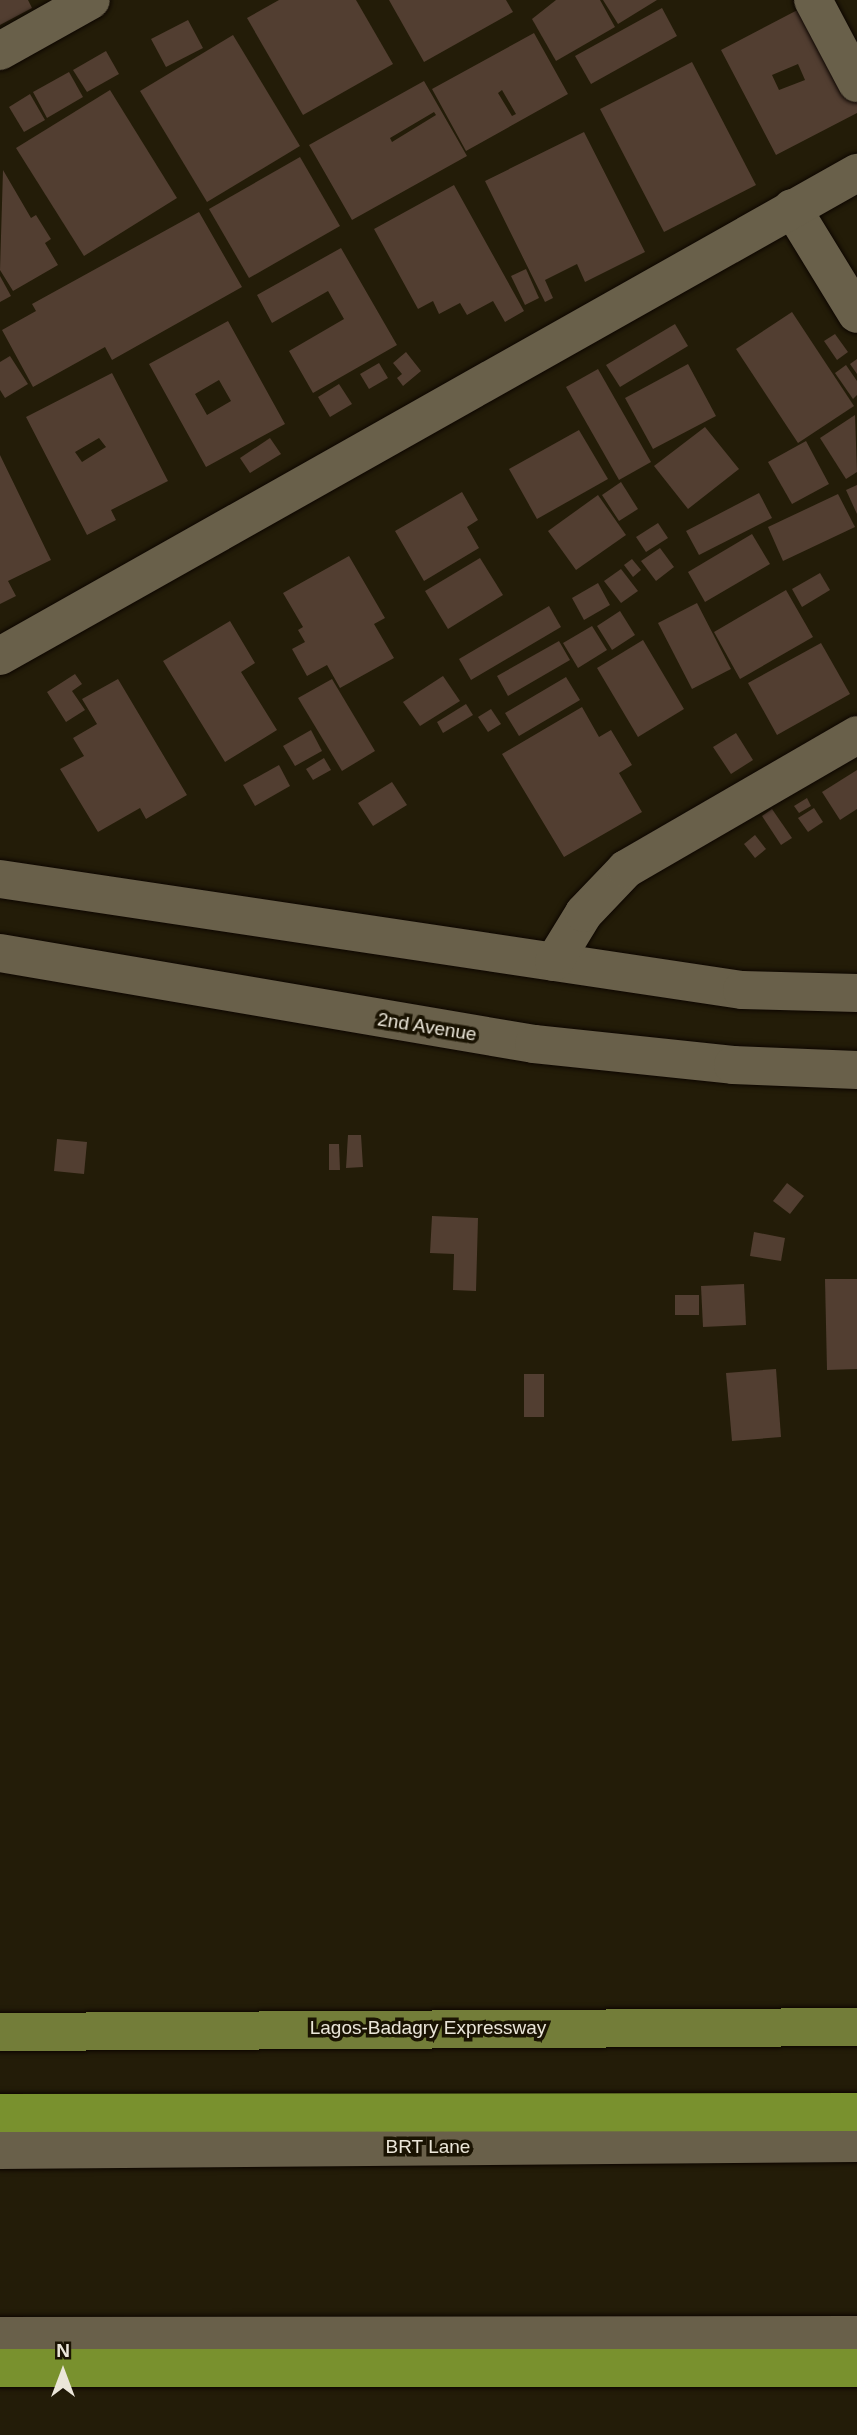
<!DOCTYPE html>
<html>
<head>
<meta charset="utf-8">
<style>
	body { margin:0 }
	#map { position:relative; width:857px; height:2435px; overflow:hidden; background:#231c08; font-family:Arial,sans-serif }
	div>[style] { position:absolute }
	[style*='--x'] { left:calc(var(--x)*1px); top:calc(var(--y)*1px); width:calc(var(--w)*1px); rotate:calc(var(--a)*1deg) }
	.building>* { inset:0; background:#523e31 }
	.roads { filter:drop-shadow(0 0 2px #0d0600) drop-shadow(0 0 2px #0d0600) }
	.minor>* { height:38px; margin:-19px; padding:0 19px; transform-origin:19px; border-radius:19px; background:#69604a }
	.major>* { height:38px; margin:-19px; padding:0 19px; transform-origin:19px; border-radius:19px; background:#737d39 }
	.highway>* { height:38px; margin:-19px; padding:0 19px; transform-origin:19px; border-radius:19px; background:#79912e }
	span { translate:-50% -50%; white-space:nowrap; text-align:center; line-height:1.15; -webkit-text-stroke:7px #1a1302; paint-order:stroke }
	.street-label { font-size:19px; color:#ebe6d9 }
	.north { position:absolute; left:28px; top:2337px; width:70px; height:70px; -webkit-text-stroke:5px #1a1302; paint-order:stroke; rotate:0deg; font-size:19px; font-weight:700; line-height:28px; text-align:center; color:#ebe6d9 }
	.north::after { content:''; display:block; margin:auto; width:24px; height:32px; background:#ebe6d9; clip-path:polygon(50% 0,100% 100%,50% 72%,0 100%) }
</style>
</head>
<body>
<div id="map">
	<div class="building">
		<div style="clip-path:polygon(0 0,28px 0,32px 8px,0 25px)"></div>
		<div style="clip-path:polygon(279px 0,356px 0,393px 64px,303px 115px,247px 18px)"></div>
		<div style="clip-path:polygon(389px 0,506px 0,513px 12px,424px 62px)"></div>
		<div style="clip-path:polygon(556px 0,600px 0,615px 27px,556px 61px,532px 19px)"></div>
		<div style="clip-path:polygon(603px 0,657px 0,618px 24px)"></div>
		<div style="clip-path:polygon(evenodd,809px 4px,857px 94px,857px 113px,776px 155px,721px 50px,809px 4px,798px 64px,805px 80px,779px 90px,772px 75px,798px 64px)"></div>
		<div style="clip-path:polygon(662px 8px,677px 36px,591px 84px,575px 56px)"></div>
		<div style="clip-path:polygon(188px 20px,203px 48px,166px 67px,151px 39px)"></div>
		<div style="clip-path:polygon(evenodd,534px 33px,568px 94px,466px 151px,432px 89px,534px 33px,502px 90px,516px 114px,512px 116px,498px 93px,502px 90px)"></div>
		<div style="clip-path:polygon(233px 35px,300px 146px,207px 202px,140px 91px)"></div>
		<div style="clip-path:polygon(106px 51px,119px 74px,87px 92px,73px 70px)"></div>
		<div style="clip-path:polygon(692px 62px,756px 185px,664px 232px,600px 109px)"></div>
		<div style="clip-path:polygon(69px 72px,83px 97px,47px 118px,33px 92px)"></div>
		<div style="clip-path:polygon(evenodd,424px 81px,467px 156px,352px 220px,309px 145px,424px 81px,434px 112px,436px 115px,392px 142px,390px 138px,434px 112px)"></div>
		<div style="clip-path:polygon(110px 90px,177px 198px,84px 256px,16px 148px)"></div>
		<div style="clip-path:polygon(30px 94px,45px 120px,24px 132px,9px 107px)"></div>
		<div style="clip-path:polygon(584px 132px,645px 252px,585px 282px,577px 264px,545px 280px,553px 298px,545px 302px,485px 181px)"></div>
		<div style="clip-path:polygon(300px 157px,340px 226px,249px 278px,209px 209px)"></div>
		<div style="clip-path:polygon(3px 170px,31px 218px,36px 215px,51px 239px,45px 243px,58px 265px,13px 291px,0 270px)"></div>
		<div style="clip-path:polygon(454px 185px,524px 311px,505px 322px,493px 301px,467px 315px,460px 303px,439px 314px,433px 301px,418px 309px,374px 229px)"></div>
		<div style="clip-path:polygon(199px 212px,242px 287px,112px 360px,105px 347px,33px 387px,2px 330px,36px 311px,32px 304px)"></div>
		<div style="clip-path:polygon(341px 248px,397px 345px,313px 393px,289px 351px,344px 319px,328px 291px,272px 323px,257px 295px)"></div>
		<div style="clip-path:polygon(526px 269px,539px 298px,525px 305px,511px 276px)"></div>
		<div style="clip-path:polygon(0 276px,11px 296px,0 302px)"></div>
		<div style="clip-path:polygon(792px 312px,854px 406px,798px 443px,736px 349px)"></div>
		<div style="clip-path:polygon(evenodd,228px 321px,285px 424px,206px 467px,149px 364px,228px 321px,219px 380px,231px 401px,207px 415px,195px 394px,219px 380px)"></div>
		<div style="clip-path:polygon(675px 324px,688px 346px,620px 387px,606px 365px)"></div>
		<div style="clip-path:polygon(835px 334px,848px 352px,837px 360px,824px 341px)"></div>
		<div style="clip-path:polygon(406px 352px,421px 371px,403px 386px,397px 378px,402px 374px,393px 363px)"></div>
		<div style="clip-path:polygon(10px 356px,28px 384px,5px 398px,0 390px,0 362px)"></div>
		<div style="clip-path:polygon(857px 359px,857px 374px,850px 364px)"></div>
		<div style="clip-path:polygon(379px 363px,388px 378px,369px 389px,360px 374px)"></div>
		<div style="clip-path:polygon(688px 364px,716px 416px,653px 449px,625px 398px)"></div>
		<div style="clip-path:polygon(846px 365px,857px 381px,857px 395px,853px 399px,835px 373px)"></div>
		<div style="clip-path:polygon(598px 369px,651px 462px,619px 480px,566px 387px)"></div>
		<div style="clip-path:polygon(evenodd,112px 373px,168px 481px,111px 510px,116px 520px,87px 535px,26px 417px,112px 373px,99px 438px,106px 447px,82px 462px,75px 452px,99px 438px)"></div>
		<div style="clip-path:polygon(339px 384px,352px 404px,330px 417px,318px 397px)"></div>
		<div style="clip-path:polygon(855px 415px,857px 472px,846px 479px,820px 438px)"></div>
		<div style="clip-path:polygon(705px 427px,739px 469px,688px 509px,654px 466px)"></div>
		<div style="clip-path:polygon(579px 430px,608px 479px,537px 519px,509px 469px)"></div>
		<div style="clip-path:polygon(270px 438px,281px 454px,250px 473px,240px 458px)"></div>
		<div style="clip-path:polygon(806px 441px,829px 484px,792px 504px,768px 462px)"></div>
		<div style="clip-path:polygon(0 455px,51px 560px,8px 581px,16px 596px,0 604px)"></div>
		<div style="clip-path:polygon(621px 482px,638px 509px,619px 521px,602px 495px)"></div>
		<div style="clip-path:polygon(857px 485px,857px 514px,846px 490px)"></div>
		<div style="clip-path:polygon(462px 492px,478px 520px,467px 527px,479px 548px,424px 581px,395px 531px)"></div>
		<div style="clip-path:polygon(759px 493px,772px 518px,699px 555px,686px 531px)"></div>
		<div style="clip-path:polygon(838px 494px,855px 527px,783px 561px,768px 527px)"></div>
		<div style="clip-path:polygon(598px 495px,626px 535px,576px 570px,548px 531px)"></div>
		<div style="clip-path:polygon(658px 523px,668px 538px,646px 552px,636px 537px)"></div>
		<div style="clip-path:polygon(752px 534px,770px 564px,705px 602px,688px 572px)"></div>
		<div style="clip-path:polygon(660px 548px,674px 567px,656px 581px,641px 561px)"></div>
		<div style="clip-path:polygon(349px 556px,385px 618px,374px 624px,394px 658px,340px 688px,327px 665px,307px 676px,292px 649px,305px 642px,298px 630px,303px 627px,283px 593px)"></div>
		<div style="clip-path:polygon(480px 558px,503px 595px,448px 629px,425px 591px)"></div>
		<div style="clip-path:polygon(632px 559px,641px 570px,633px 577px,624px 565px)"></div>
		<div style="clip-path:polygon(621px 569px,638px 591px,621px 603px,604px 581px)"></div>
		<div style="clip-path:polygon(820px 573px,830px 590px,802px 607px,792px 589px)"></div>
		<div style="clip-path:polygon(598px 583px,610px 605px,584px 620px,572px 598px)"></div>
		<div style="clip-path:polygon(786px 590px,813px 637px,740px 679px,714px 632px)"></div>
		<div style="clip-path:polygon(697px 603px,731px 669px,692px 689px,658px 623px)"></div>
		<div style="clip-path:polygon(549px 606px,561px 627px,471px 680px,459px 659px)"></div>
		<div style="clip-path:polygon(620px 611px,635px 635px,612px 650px,597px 626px)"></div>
		<div style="clip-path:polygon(230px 621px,255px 663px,241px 672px,277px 730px,225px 762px,163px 661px)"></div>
		<div style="clip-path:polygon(592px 626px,607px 650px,578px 668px,563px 643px)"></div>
		<div style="clip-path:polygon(643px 640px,684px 709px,638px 737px,597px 668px)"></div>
		<div style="clip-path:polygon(559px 641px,570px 660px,508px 696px,497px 676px)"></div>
		<div style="clip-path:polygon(821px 643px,850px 694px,777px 735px,748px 683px)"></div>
		<div style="clip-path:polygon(75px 674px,82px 684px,72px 691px,85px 710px,66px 722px,47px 692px)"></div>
		<div style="clip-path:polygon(443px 676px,460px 701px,420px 726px,403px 702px)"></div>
		<div style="clip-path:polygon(566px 677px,580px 700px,519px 736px,505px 713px)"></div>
		<div style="clip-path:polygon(118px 679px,187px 795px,146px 819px,140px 808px,98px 832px,60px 769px,84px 756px,73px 738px,97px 724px,82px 699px)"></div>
		<div style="clip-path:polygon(332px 679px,375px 751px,342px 771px,298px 698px)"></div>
		<div style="clip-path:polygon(466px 704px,473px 715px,443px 733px,437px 722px)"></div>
		<div style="clip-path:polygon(582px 707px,599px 737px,611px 730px,632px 765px,619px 773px,642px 812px,564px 857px,502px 754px)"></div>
		<div style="clip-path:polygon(491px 709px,501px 724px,488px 732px,478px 717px)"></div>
		<div style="clip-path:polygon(311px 730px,322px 751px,295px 766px,283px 746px)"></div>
		<div style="clip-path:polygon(736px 733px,753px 760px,731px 774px,713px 747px)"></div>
		<div style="clip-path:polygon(324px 758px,331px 770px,313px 780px,306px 769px)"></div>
		<div style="clip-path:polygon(279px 765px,290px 786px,255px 806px,243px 785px)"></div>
		<div style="clip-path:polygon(857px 770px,857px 809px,840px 820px,822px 792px)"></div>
		<div style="clip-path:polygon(392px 782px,407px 805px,373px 826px,358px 803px)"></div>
		<div style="clip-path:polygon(807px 798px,811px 806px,799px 813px,794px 806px)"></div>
		<div style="clip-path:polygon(814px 808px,823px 822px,808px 832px,798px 818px)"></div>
		<div style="clip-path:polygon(772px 809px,792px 838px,781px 845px,762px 816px)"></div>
		<div style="clip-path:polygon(755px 835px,766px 849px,755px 858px,744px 844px)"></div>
		<div style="clip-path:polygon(348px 1135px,361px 1135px,363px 1167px,346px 1168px)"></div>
		<div style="clip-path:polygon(57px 1139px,87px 1142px,84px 1174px,54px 1171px)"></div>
		<div style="clip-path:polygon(329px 1144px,339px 1144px,340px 1170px,329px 1170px)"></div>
		<div style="clip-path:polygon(787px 1183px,804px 1196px,790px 1214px,773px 1201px)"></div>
		<div style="clip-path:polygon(432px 1216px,478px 1218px,476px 1291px,453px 1290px,454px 1254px,430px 1253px)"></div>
		<div style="clip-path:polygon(754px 1232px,785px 1238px,781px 1261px,750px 1256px)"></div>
		<div style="clip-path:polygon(825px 1279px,857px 1279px,857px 1369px,827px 1370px)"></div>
		<div style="clip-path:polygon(744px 1284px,746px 1325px,703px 1327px,701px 1286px)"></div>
		<div style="clip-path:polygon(675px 1295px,699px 1295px,699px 1315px,675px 1315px)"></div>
		<div style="clip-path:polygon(776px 1369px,781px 1437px,732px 1441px,726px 1373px)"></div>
		<div style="clip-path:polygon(524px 1374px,544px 1374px,544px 1417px,524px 1417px)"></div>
	</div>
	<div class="roads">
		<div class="minor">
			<div style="--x:813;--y:0;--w:94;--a:62.1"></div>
			<div style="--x:0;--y:51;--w:104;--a:-29.3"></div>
			<div style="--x:792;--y:208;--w:124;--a:58.5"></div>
			<div style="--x:0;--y:656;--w:984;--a:-29.41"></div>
			<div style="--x:0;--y:879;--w:750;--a:8.51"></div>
			<div style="--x:742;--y:990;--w:115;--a:1.5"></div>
			<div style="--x:0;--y:953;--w:542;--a:9.67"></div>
			<div style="--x:534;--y:1044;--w:200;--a:6"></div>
			<div style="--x:733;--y:1065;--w:124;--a:2.3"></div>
			<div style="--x:554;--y:962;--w:57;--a:-58.5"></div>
			<div style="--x:584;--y:913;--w:61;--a:-46.3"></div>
			<div style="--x:626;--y:869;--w:267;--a:-30.1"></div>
			<div style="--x:0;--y:2150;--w:857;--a:-0.47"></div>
			<div style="--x:0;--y:2336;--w:857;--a:-0.07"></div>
		</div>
		<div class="major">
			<div style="--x:0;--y:2032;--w:857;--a:-0.33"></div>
		</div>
		<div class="highway">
			<div style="--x:0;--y:2113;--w:857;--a:-0.07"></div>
			<div style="--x:0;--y:2368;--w:857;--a:0"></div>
		</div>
	</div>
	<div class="street-label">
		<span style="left:427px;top:1027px;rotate:9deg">2nd Avenue</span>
		<span style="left:428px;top:2028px">Lagos-Badagry Expressway</span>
		<span style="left:428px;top:2147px">BRT Lane</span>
	</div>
	<div class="north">N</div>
</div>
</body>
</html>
